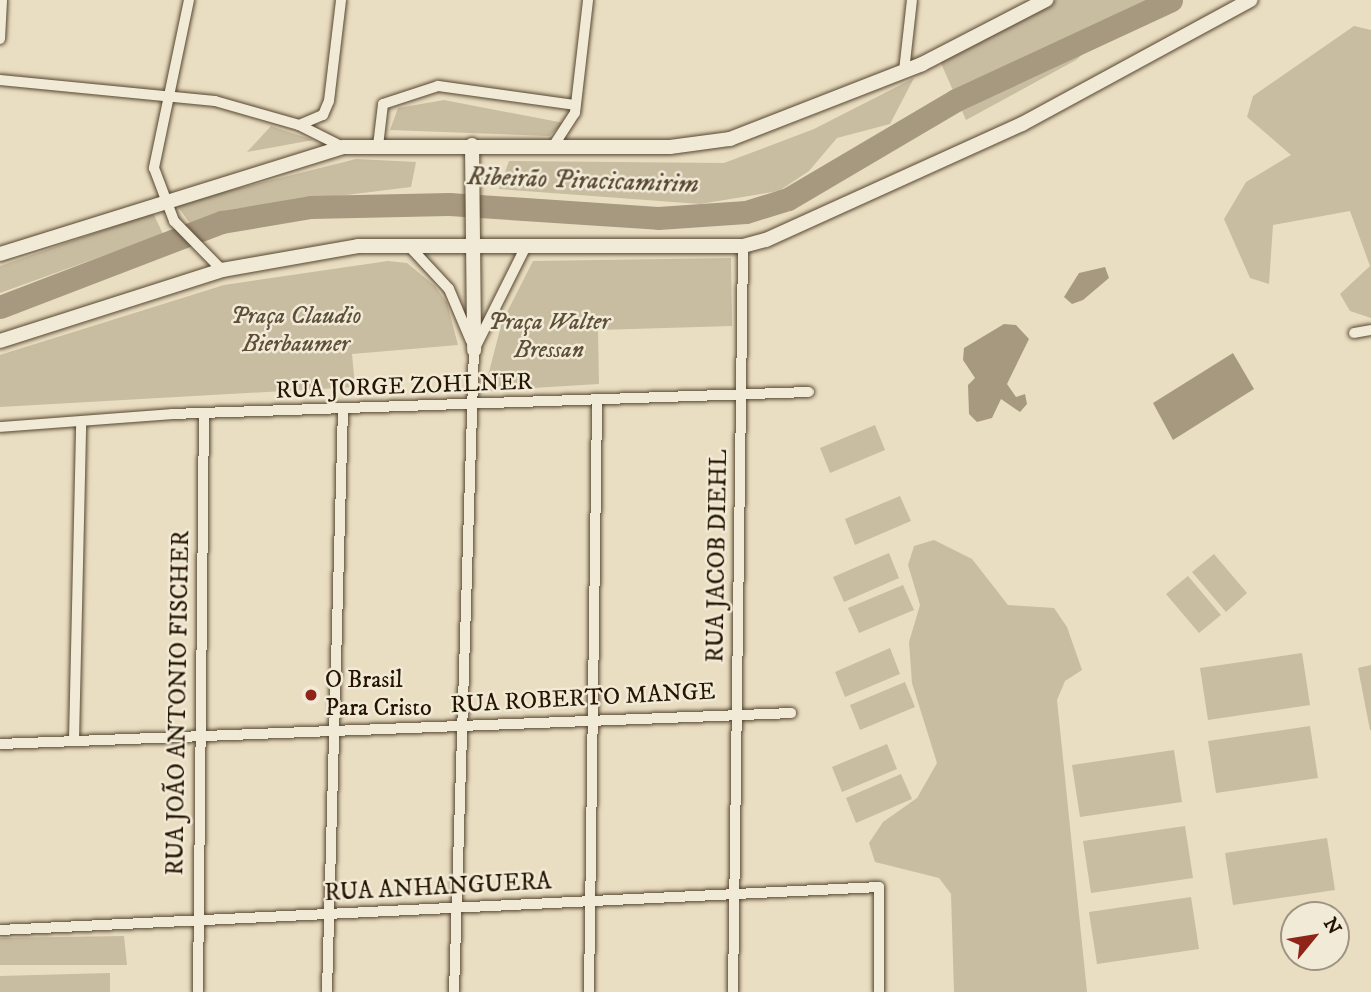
<!DOCTYPE html>
<html>
<head>
<meta charset="utf-8">
<style>
	body { margin:0 }
	#map { position:relative; width:1371px; height:992px; overflow:hidden; background:#eadec2; font-family:"IM FELL DW Pica",serif }
	div>[style] { position:absolute }
	[style*='--x'] { left:calc(var(--x)*1px); top:calc(var(--y)*1px); width:calc(var(--w)*1px); rotate:calc(var(--a)*1deg) }
	.green>* { inset:0; background:#c8bca1 }
	.water>* { inset:0; background:#a79980 }
	.river>* { height:23px; margin:-11.5px; padding:0 11.5px; transform-origin:11.5px; border-radius:11.5px; background:#a79980 }
	.roads { filter:drop-shadow(0 0 2px #564630) drop-shadow(0 0 2px #564630) }
	.street>* { height:10px; margin:-5px; padding:0 5px; transform-origin:5px; border-radius:5px; background:#f1ead7 }
	.secondary>* { height:14px; margin:-7px; padding:0 7px; transform-origin:7px; border-radius:7px; background:#f1ead7 }
	.dots>* { width:19px; height:19px; translate:-50% -50%; box-sizing:border-box; border:4px solid #f1ead7; border-radius:50% }
	span { translate:-50% -50%; white-space:nowrap; text-align:center; line-height:1.15; -webkit-text-stroke:5px #f1ead7; paint-order:stroke }
	.park-label { font-size:24px; color:#5d4f38; font-style:italic }
	.street-label { font-size:24px; color:#241400 }
	.poi-label { font-size:24px; color:#241400 }
	.left { translate:0 -50%; text-align:left }
	.water-label { font-size:26px; color:#584933; font-style:italic }
	.north { position:absolute; left:1280px; top:901px; width:70px; height:70px; box-sizing:border-box; background:#f1ead7; border:2px solid #9f9481; border-radius:50%; rotate:60deg; font-size:19px; font-weight:700; line-height:28px; text-align:center; color:#241400 }
	.north::after { content:''; display:block; margin:auto; width:24px; height:32px; background:#8f2418; clip-path:polygon(50% 0,100% 100%,50% 72%,0 100%) }
</style>
</head>
<body>
<div id="map">
	<div class="green">
		<div style="clip-path:polygon(1056px 0,1159px 0,1125px 18px,1076px 60px,966px 120px,940px 61px)"></div>
		<div style="clip-path:polygon(1354px 26px,1371px 30px,1371px 318px,1350px 311px,1340px 294px,1370px 266px,1350px 211px,1273px 225px,1269px 284px,1250px 278px,1224px 219px,1246px 182px,1291px 155px,1247px 117px,1253px 96px)"></div>
		<div style="clip-path:polygon(914px 78px,890px 124px,837px 138px,809px 171px,779px 191px,700px 204px,499px 189px,509px 161px,724px 163px,814px 129px)"></div>
		<div style="clip-path:polygon(444px 100px,480px 107px,564px 123px,549px 136px,390px 130px,398px 108px)"></div>
		<div style="clip-path:polygon(271px 126px,313px 140px,247px 152px)"></div>
		<div style="clip-path:polygon(356px 159px,416px 162px,411px 187px,233px 209px,191px 225px,176px 204px)"></div>
		<div style="clip-path:polygon(153px 213px,163px 234px,0 293px,0 266px)"></div>
		<div style="clip-path:polygon(731px 258px,732px 326px,598px 330px,599px 384px,484px 391px,502px 322px,533px 261px)"></div>
		<div style="clip-path:polygon(388px 261px,407px 263px,435px 286px,447px 303px,458px 345px,352px 354px,355px 387px,0 407px,0 355px,224px 285px)"></div>
		<div style="clip-path:polygon(875px 425px,885px 450px,830px 473px,820px 448px)"></div>
		<div style="clip-path:polygon(900px 496px,911px 521px,855px 545px,845px 519px)"></div>
		<div style="clip-path:polygon(934px 540px,972px 559px,1008px 605px,1054px 608px,1067px 627px,1082px 670px,1065px 681px,1057px 700px,1087px 992px,954px 992px,951px 894px,939px 878px,875px 862px,869px 843px,883px 822px,917px 798px,937px 763px,912px 683px,909px 642px,920px 605px,908px 565px,914px 546px)"></div>
		<div style="clip-path:polygon(889px 553px,899px 578px,844px 602px,833px 577px)"></div>
		<div style="clip-path:polygon(1214px 554px,1247px 593px,1226px 612px,1192px 572px)"></div>
		<div style="clip-path:polygon(1188px 576px,1221px 615px,1199px 633px,1166px 594px)"></div>
		<div style="clip-path:polygon(903px 585px,914px 610px,859px 633px,848px 608px)"></div>
		<div style="clip-path:polygon(890px 648px,900px 674px,845px 697px,835px 672px)"></div>
		<div style="clip-path:polygon(1302px 653px,1310px 705px,1208px 720px,1200px 668px)"></div>
		<div style="clip-path:polygon(1371px 665px,1371px 730px,1370px 730px,1358px 668px)"></div>
		<div style="clip-path:polygon(905px 682px,915px 707px,860px 730px,850px 705px)"></div>
		<div style="clip-path:polygon(1310px 726px,1318px 778px,1216px 793px,1208px 741px)"></div>
		<div style="clip-path:polygon(887px 744px,897px 769px,842px 792px,832px 767px)"></div>
		<div style="clip-path:polygon(1174px 750px,1182px 802px,1080px 817px,1072px 765px)"></div>
		<div style="clip-path:polygon(901px 774px,912px 799px,856px 823px,846px 798px)"></div>
		<div style="clip-path:polygon(1185px 826px,1193px 878px,1091px 893px,1083px 841px)"></div>
		<div style="clip-path:polygon(1327px 838px,1335px 890px,1233px 905px,1225px 853px)"></div>
		<div style="clip-path:polygon(1191px 897px,1199px 949px,1097px 964px,1089px 912px)"></div>
		<div style="clip-path:polygon(124px 936px,127px 965px,0 965px,0 938px)"></div>
		<div style="clip-path:polygon(110px 973px,110px 992px,0 992px,0 976px)"></div>
	</div>
	<div class="water">
		<div style="clip-path:polygon(1105px 267px,1109px 278px,1083px 300px,1072px 304px,1064px 297px,1079px 273px)"></div>
		<div style="clip-path:polygon(1004px 324px,1016px 325px,1029px 339px,1007px 384px,1016px 397px,1025px 394px,1027px 404px,1020px 412px,1001px 399px,992px 418px,977px 422px,969px 414px,968px 385px,975px 378px,963px 360px,964px 348px)"></div>
		<div style="clip-path:polygon(1233px 353px,1254px 389px,1173px 440px,1153px 403px)"></div>
	</div>
	<div class="river">
		<div style="--x:0;--y:307;--w:238;--a:-21"></div>
		<div style="--x:222;--y:222;--w:90;--a:-9.6"></div>
		<div style="--x:311;--y:207;--w:138;--a:-1.2"></div>
		<div style="--x:449;--y:204;--w:209;--a:3.8"></div>
		<div style="--x:658;--y:218;--w:88;--a:-3.9"></div>
		<div style="--x:746;--y:212;--w:44;--a:-17.2"></div>
		<div style="--x:788;--y:199;--w:195;--a:-30.5"></div>
		<div style="--x:956;--y:100;--w:237;--a:-24.9"></div>
	</div>
	<div class="roads">
		<div class="street">
			<div style="--x:189;--y:0;--w:172;--a:101.8"></div>
			<div style="--x:154;--y:168;--w:57;--a:69.3"></div>
			<div style="--x:174;--y:221;--w:69;--a:45.6"></div>
			<div style="--x:0;--y:39;--w:39;--a:-87"></div>
			<div style="--x:904;--y:71;--w:71;--a:-83.6"></div>
			<div style="--x:0;--y:80;--w:216;--a:5.6"></div>
			<div style="--x:215;--y:101;--w:87;--a:15.9"></div>
			<div style="--x:299;--y:125;--w:49;--a:26.6"></div>
			<div style="--x:299;--y:125;--w:26;--a:-23"></div>
			<div style="--x:323;--y:115;--w:15;--a:-67"></div>
			<div style="--x:329;--y:101;--w:102;--a:-83.2"></div>
			<div style="--x:554;--y:145;--w:38;--a:-57"></div>
			<div style="--x:575;--y:113;--w:114;--a:-83.4"></div>
			<div style="--x:378;--y:146;--w:42;--a:-83.2"></div>
			<div style="--x:383;--y:104;--w:58;--a:-18.1"></div>
			<div style="--x:438;--y:86;--w:138;--a:7.9"></div>
			<div style="--x:410;--y:247;--w:57;--a:47.1"></div>
			<div style="--x:449;--y:289;--w:56;--a:67.1"></div>
			<div style="--x:1354;--y:333;--w:17;--a:-10"></div>
			<div style="--x:0;--y:427;--w:172;--a:-4.3"></div>
			<div style="--x:172;--y:414;--w:637;--a:-1.98"></div>
			<div style="--x:74;--y:740;--w:315;--a:-88.7"></div>
			<div style="--x:0;--y:744;--w:792;--a:-2.24"></div>
			<div style="--x:0;--y:930;--w:880;--a:-2.8"></div>
			<div style="--x:879;--y:887;--w:105;--a:90"></div>
			<div style="--x:198;--y:992;--w:578;--a:-89.41"></div>
			<div style="--x:327;--y:992;--w:582;--a:-88.43"></div>
			<div style="--x:454;--y:992;--w:642;--a:-88.22"></div>
			<div style="--x:474;--y:350;--w:116;--a:-63.4"></div>
			<div style="--x:589;--y:992;--w:590;--a:-89.22"></div>
			<div style="--x:733;--y:992;--w:746;--a:-89.23"></div>
		</div>
		<div class="secondary">
			<div style="--x:472;--y:145;--w:205;--a:89.4"></div>
			<div style="--x:0;--y:254;--w:359;--a:-17.3"></div>
			<div style="--x:343;--y:147;--w:327;--a:0"></div>
			<div style="--x:670;--y:147;--w:61;--a:-7.6"></div>
			<div style="--x:730;--y:139;--w:206;--a:-21.3"></div>
			<div style="--x:922;--y:64;--w:140;--a:-27.3"></div>
			<div style="--x:0;--y:341;--w:233;--a:-17.7"></div>
			<div style="--x:222;--y:270;--w:138;--a:-10"></div>
			<div style="--x:358;--y:246;--w:385;--a:0"></div>
			<div style="--x:743;--y:246;--w:24;--a:-15"></div>
			<div style="--x:766;--y:240;--w:281;--a:-24.4"></div>
			<div style="--x:1022;--y:124;--w:260;--a:-28.5"></div>
		</div>
	</div>
	<div class="dots">
		<div style="left:311px;top:695px;background:#8f2418"></div>
	</div>
	<div class="park-label">
		<span style="left:296px;top:331px">Praça Claudio<br>Bierbaumer</span>
		<span style="left:549px;top:337px">Praça Walter<br>Bressan</span>
	</div>
	<div class="street-label">
		<span style="left:404px;top:387px;rotate:-2deg">RUA JORGE ZOHLNER</span>
		<span style="left:718px;top:556px;rotate:-89deg">RUA JACOB DIEHL</span>
		<span style="left:583px;top:699px;rotate:-3deg">RUA ROBERTO MANGE</span>
		<span style="left:179px;top:703px;rotate:-89deg">RUA JOÃO ANTONIO FISCHER</span>
		<span style="left:438px;top:888px;rotate:-3deg">RUA ANHANGUERA</span>
	</div>
	<div class="poi-label">
		<span class="left" style="left:325px;top:695px">O Brasil<br>Para Cristo</span>
	</div>
	<div class="water-label">
		<span style="left:583px;top:181px;rotate:2deg">Ribeirão Piracicamirim</span>
	</div>
	<div class="north">N</div>
</div>
</body>
</html>
